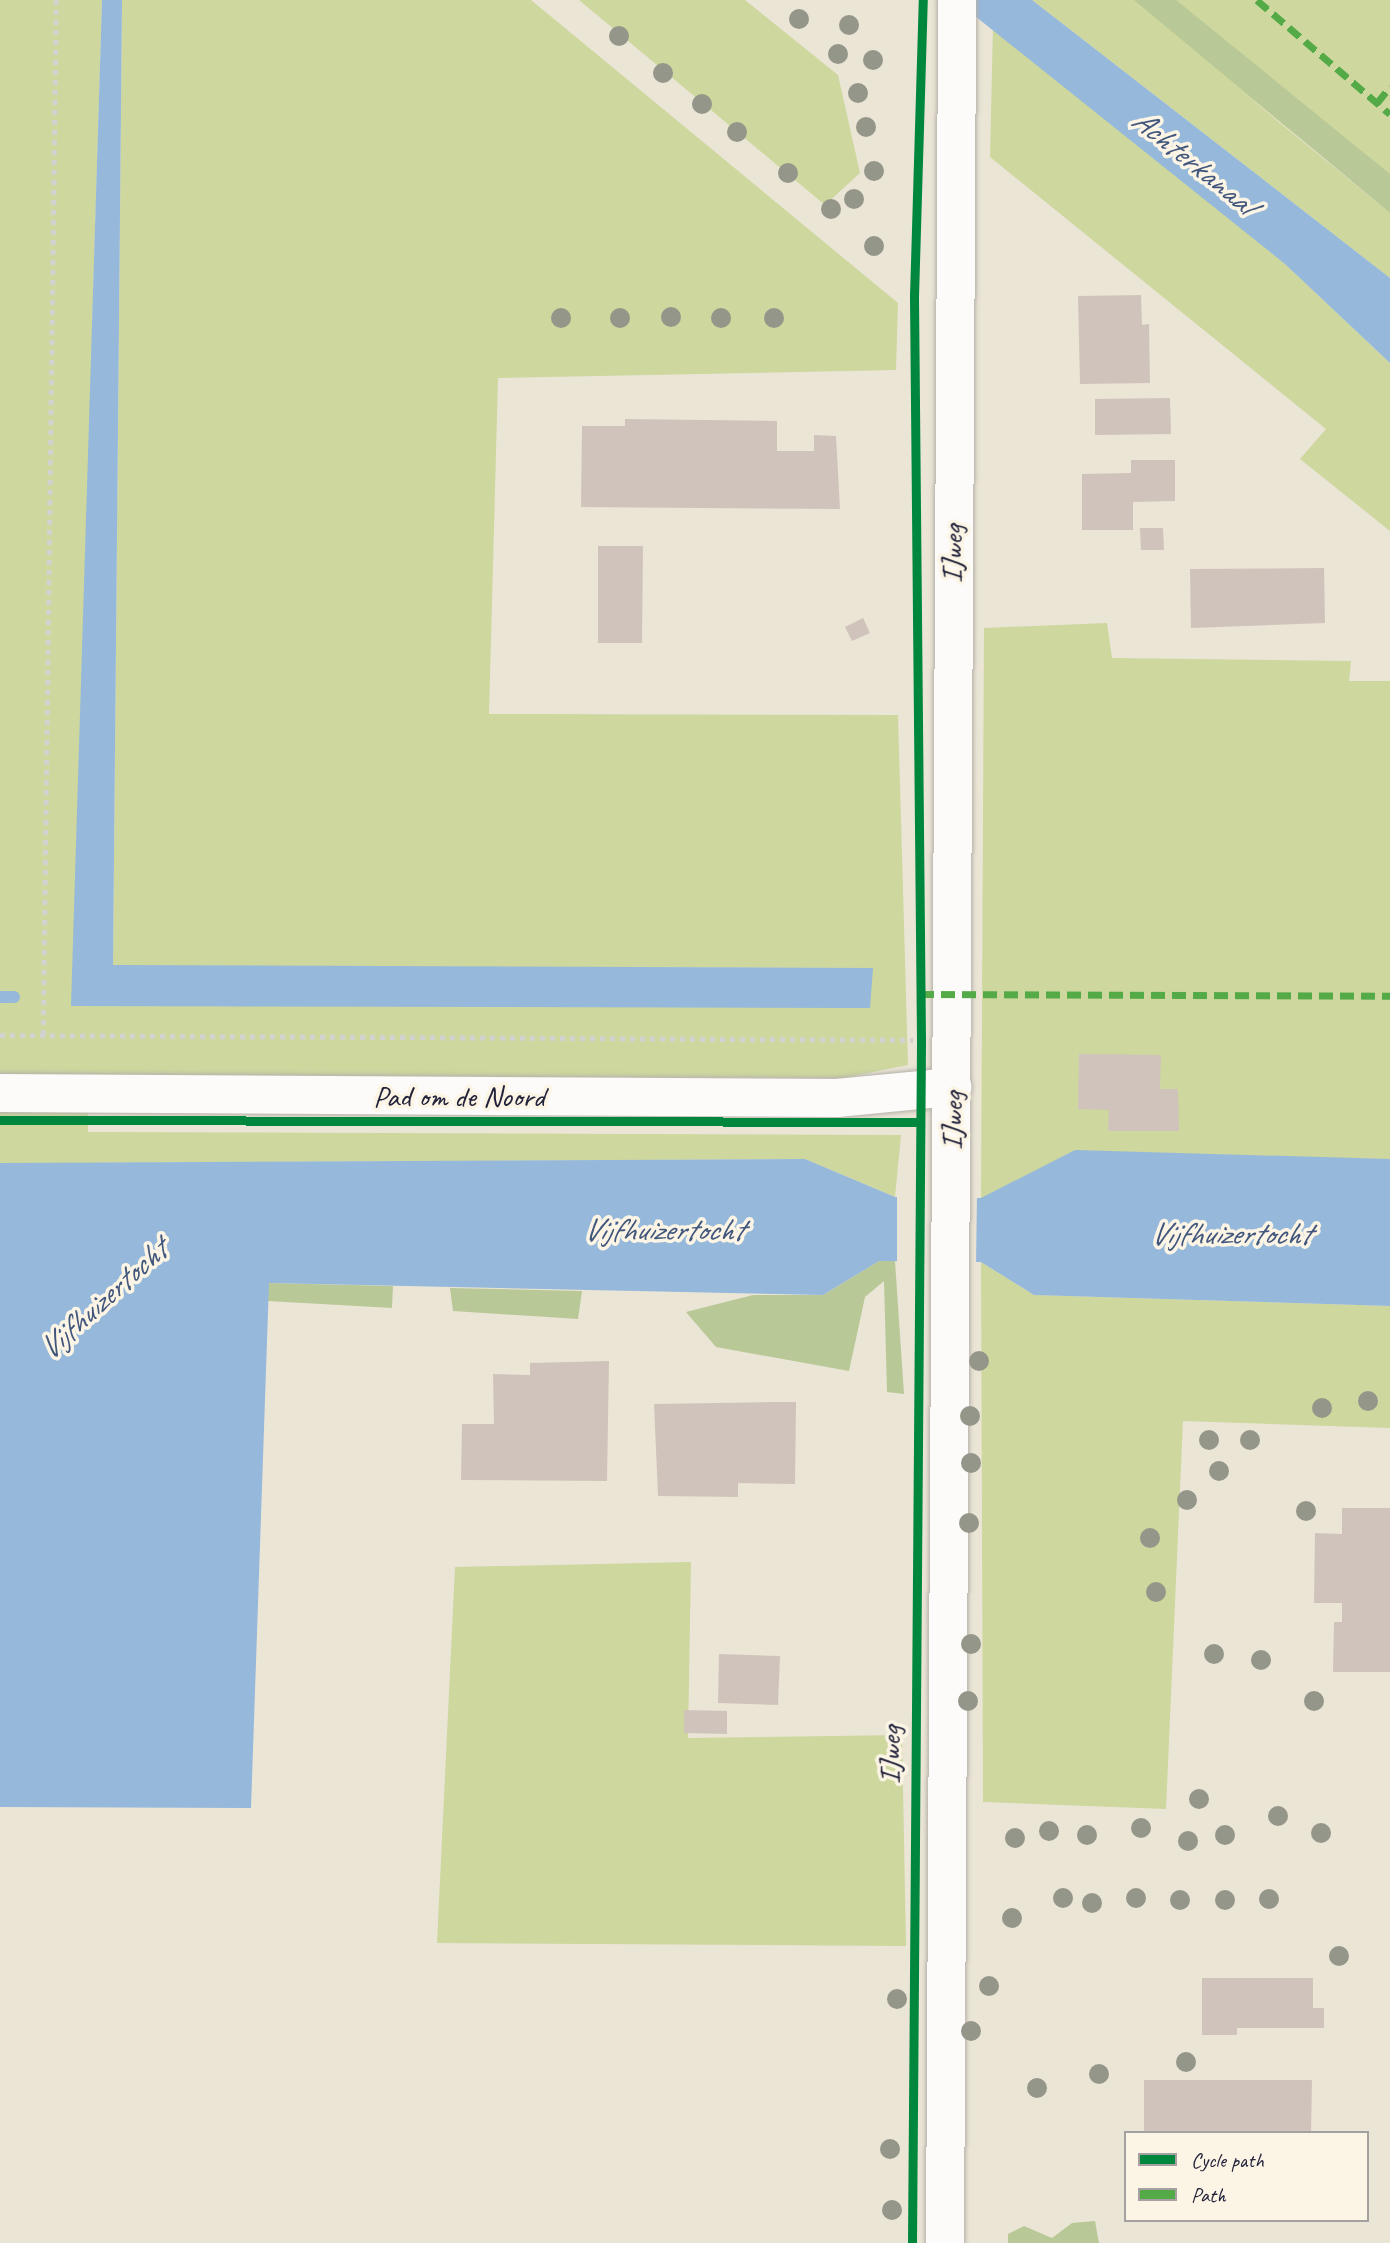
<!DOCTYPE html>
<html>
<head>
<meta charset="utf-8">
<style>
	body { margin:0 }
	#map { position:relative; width:1390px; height:2243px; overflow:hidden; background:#ebe5d6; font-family:Caveat,sans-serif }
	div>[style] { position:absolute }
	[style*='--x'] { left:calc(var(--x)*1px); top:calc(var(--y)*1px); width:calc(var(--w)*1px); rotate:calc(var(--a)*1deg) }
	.green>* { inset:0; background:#cdd79e }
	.forest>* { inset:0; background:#b9c897 }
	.water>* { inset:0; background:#95b8db }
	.pier>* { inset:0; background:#ebe5d6 }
	.stream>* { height:12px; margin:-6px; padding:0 6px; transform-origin:6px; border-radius:6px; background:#95b8db }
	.building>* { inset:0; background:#d0c3bc }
	.path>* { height:4.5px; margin-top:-2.25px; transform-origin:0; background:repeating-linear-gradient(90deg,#d3d2d0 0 5px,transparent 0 10px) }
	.roads { filter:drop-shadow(0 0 2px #b5b1aa) drop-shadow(0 0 2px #b5b1aa) }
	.minor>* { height:38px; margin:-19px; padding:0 19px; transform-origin:19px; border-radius:19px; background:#fcfbf9 }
	.quiet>* { height:7px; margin-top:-3.5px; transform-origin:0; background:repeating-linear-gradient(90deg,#53aa46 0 14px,transparent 0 21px) }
	.cycleway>* { height:9px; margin:-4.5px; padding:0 4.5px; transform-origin:4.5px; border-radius:4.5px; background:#00873e }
	.trees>* { width:20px; height:20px; margin:-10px; border-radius:50%; background:#95968a }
	span { translate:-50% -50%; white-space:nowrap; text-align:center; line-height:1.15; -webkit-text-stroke:7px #fcf5e5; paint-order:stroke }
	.street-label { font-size:30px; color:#22223b }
	.water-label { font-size:32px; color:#41567c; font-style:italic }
	.legend { position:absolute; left:1124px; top:2131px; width:245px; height:91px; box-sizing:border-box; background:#fcf5e5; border:2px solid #a5a1a1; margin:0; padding:9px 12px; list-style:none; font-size:21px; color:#22223b }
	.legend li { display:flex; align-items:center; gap:14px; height:35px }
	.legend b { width:35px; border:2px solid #a5a1a1 }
</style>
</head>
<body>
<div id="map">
	<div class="green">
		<div style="clip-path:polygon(0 0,102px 0,92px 333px,88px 1005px,873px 968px,113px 966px,122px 0,531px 0,898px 303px,896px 370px,498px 378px,489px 714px,898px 715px,908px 1065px,843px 1078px,88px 1075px,88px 1132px,901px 1135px,895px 1197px,805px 1159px,87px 1163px,0 1665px)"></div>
		<div style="clip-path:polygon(579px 0,745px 0,838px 75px,860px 173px,825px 205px)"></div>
		<div style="clip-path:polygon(1032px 0,1390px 0,1390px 210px,1235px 86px,1390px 213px,1390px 278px)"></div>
		<div style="clip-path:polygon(993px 25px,1285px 264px,1390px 363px,1390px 531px,1300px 459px,1326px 429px,990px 157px)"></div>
		<div style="clip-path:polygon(1107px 623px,1112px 658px,1351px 661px,1349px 681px,1390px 681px,1390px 1159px,1301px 1158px,981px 1198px,984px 628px)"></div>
		<div style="clip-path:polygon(981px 1262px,1034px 1295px,1390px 1306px,1390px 1428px,1183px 1421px,1166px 1809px,983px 1802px)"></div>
		<div style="clip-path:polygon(691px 1562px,688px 1738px,902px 1735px,906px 1946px,437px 1943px,455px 1567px)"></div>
	</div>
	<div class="forest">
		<div style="clip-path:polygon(1134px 0,1176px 0,1390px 174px,1390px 213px)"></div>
		<div style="clip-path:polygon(879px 1261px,895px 1261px,904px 1394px,887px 1392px,884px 1281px,865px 1297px,849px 1371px,716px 1347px,686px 1312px,753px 1295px,823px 1295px)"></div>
		<div style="clip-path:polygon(268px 1283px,393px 1286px,392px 1308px,268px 1301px)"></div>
		<div style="clip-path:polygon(450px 1288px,582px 1291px,578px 1319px,453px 1311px)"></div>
		<div style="clip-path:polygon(1095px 2221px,1099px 2243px,1008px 2243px,1008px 2234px,1024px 2226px,1052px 2238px,1072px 2223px)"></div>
	</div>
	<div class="water">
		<div style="clip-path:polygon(102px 0,122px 0,113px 965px,873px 968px,870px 1008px,71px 1006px)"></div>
		<div style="clip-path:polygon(955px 0,1032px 0,1390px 278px,1390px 363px,1285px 264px)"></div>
		<div style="clip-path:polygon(1075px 1150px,1390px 1159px,1390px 1306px,1034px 1295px,981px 1262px,879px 1261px,823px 1295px,269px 1283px,251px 1808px,0 1807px,0 1163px,805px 1159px,895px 1197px,981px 1198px)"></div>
	</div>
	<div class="pier">
		<div style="clip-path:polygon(897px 1194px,977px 1194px,976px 1265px,897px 1264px)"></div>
	</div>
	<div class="stream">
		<div style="--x:0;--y:997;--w:14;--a:0"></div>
	</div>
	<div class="building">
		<div style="clip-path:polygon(1141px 295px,1142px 325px,1149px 324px,1150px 383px,1080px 384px,1078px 296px)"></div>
		<div style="clip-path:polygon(1170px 398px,1171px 434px,1095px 435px,1095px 399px)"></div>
		<div style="clip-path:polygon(625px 419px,777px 421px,777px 451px,814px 451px,814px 435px,836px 436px,840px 509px,581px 507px,582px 426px,625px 426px)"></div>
		<div style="clip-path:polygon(1131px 460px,1175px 460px,1175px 501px,1133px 502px,1133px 530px,1082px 530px,1082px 474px,1131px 473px)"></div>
		<div style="clip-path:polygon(1140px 528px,1163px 528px,1164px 550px,1141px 550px)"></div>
		<div style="clip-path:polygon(598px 546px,643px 546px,642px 643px,598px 643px)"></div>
		<div style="clip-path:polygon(1324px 568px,1325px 623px,1191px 628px,1190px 569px)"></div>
		<div style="clip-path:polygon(863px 618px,870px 633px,852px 641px,845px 627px)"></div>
		<div style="clip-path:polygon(1079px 1054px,1161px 1055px,1160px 1089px,1178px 1089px,1179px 1131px,1108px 1131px,1109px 1110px,1078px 1109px)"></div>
		<div style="clip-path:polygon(609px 1361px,607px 1481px,461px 1480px,462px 1424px,494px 1424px,493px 1374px,530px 1375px,530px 1363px)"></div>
		<div style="clip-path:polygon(775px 1402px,796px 1402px,795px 1484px,738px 1483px,738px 1497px,658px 1496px,654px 1404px)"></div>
		<div style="clip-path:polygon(1342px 1508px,1390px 1508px,1390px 1672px,1333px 1672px,1334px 1622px,1342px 1622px,1342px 1603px,1314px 1603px,1315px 1533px,1342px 1534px)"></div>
		<div style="clip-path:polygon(719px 1654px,780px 1656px,778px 1705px,718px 1703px)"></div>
		<div style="clip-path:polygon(684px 1710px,727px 1711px,727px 1734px,684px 1733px)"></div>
		<div style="clip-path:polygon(1202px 1978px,1313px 1978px,1313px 2008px,1324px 2008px,1324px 2028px,1237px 2028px,1237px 2035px,1202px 2035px)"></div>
		<div style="clip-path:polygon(1144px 2080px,1312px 2080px,1311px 2133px,1144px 2133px)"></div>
	</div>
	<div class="path">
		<div style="--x:0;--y:1035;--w:913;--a:0.31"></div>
		<div style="--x:43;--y:1035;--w:1035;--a:-89.28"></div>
	</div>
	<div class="roads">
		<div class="minor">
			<div style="--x:0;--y:1093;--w:837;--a:0.34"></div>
			<div style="--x:837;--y:1098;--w:116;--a:-5.5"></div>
			<div style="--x:945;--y:2243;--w:2243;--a:-89.69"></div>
		</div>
	</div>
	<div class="quiet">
		<div style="--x:1257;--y:0;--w:175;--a:40.6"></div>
		<div style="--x:1377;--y:103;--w:21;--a:-51"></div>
		<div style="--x:920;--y:994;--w:470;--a:0.2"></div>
	</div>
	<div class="cycleway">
		<div style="--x:0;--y:1120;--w:919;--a:0.12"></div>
		<div style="--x:912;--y:2243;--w:1203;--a:-89.57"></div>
		<div style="--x:921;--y:1040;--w:744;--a:-90.54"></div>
		<div style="--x:914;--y:296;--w:296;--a:-88.3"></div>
	</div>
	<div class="trees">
		<div style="left:799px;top:19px"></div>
		<div style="left:849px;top:25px"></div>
		<div style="left:619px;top:36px"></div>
		<div style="left:838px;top:54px"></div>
		<div style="left:873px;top:60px"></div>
		<div style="left:663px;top:73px"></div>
		<div style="left:858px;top:93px"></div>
		<div style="left:702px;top:104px"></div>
		<div style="left:866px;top:127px"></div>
		<div style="left:737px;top:132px"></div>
		<div style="left:874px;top:171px"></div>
		<div style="left:788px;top:173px"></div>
		<div style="left:854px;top:199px"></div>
		<div style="left:831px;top:209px"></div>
		<div style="left:874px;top:246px"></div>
		<div style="left:671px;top:317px"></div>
		<div style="left:561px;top:318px"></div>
		<div style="left:620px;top:318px"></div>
		<div style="left:721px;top:318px"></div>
		<div style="left:774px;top:318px"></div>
		<div style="left:979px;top:1361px"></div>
		<div style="left:1368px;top:1401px"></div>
		<div style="left:1322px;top:1408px"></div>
		<div style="left:970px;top:1416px"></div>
		<div style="left:1209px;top:1440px"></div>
		<div style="left:1250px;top:1440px"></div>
		<div style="left:971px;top:1463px"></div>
		<div style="left:1219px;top:1471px"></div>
		<div style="left:1187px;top:1500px"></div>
		<div style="left:1306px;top:1511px"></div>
		<div style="left:969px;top:1523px"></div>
		<div style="left:1150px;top:1538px"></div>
		<div style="left:1156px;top:1592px"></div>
		<div style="left:971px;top:1644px"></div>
		<div style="left:1214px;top:1654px"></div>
		<div style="left:1261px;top:1660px"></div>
		<div style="left:968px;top:1701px"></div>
		<div style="left:1314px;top:1701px"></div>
		<div style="left:1199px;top:1799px"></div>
		<div style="left:1278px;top:1816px"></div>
		<div style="left:1141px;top:1828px"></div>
		<div style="left:1049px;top:1831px"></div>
		<div style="left:1321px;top:1833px"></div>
		<div style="left:1087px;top:1835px"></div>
		<div style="left:1225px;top:1835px"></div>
		<div style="left:1015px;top:1838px"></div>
		<div style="left:1188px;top:1841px"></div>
		<div style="left:1063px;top:1898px"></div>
		<div style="left:1136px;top:1898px"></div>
		<div style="left:1269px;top:1899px"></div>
		<div style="left:1180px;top:1900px"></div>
		<div style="left:1225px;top:1900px"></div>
		<div style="left:1092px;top:1903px"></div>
		<div style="left:1012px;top:1918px"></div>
		<div style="left:1339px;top:1956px"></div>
		<div style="left:989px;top:1986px"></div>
		<div style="left:897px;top:1999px"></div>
		<div style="left:971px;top:2031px"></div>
		<div style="left:1186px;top:2062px"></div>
		<div style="left:1099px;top:2074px"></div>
		<div style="left:1037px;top:2088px"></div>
		<div style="left:890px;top:2149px"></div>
		<div style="left:892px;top:2210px"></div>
	</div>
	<div class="street-label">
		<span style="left:952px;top:554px;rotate:-90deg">IJweg</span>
		<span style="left:459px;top:1096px">Pad om de Noord</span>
		<span style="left:952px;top:1121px;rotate:-90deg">IJweg</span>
		<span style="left:890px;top:1755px;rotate:-90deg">IJweg</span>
	</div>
	<div class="water-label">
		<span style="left:1193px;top:162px;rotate:39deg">Achterkanaal</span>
		<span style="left:663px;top:1230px">Vijfhuizertocht</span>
		<span style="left:1230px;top:1234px">Vijfhuizertocht</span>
		<span style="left:103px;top:1300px;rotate:-42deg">Vijfhuizertocht</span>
	</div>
	<ul class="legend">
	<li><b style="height:9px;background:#00873e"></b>Cycle path</li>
	<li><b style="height:9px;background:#53aa46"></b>Path</li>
	</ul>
</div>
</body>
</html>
